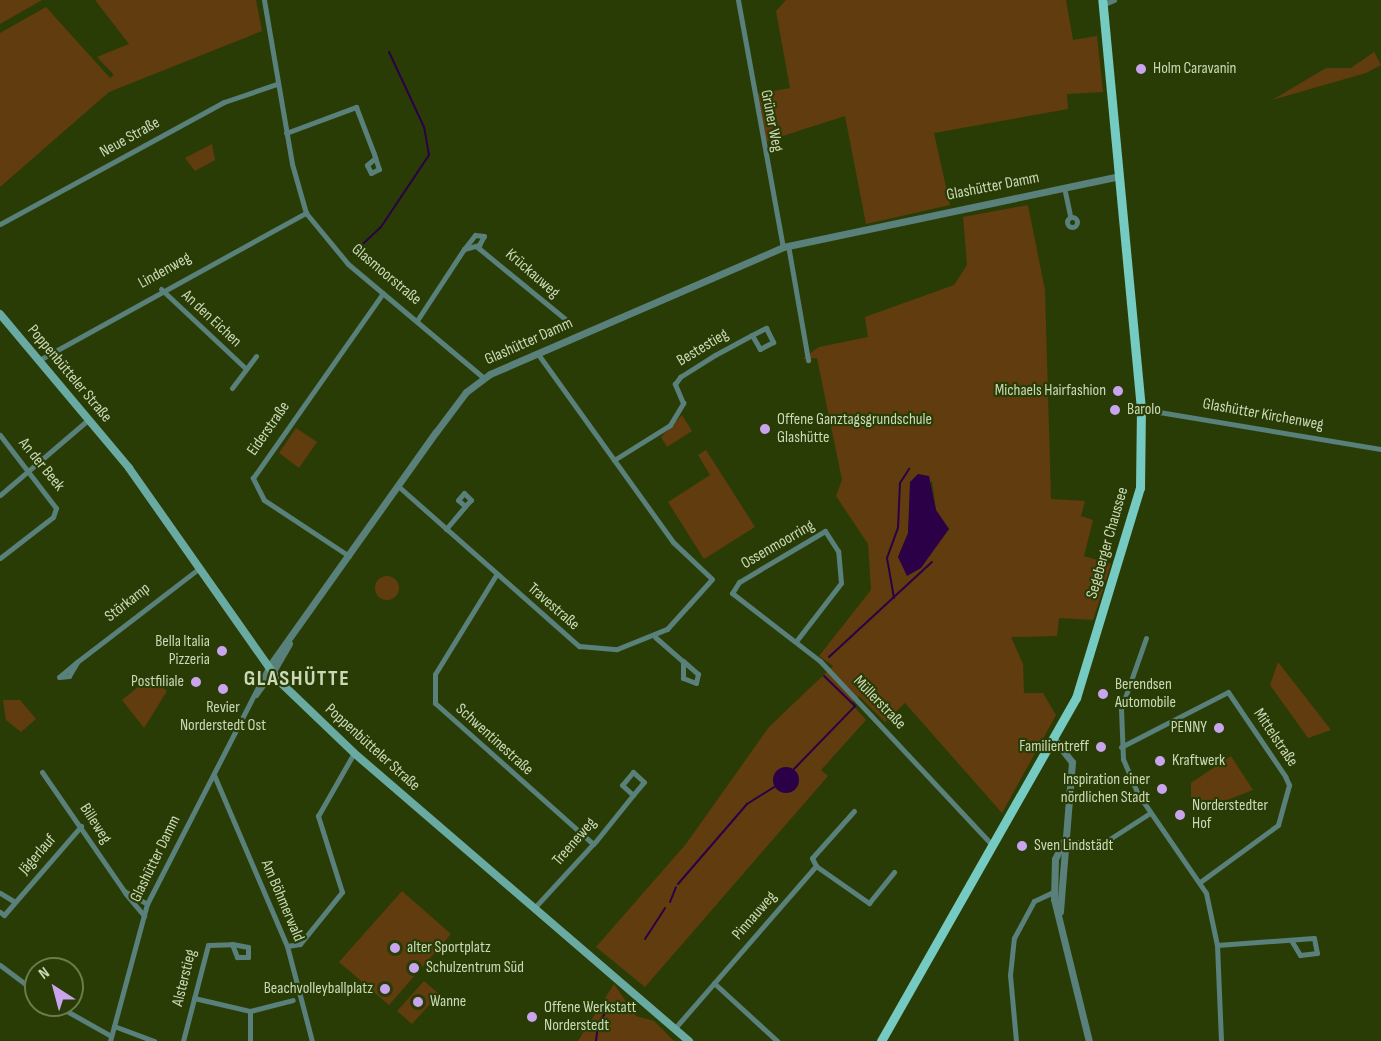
<!DOCTYPE html>
<html>
<head>
<meta charset="utf-8">
<style>
	body { margin:0 }
	#map { position:relative; width:1381px; height:1041px; overflow:hidden; background:#2a3c05; font-family:"Sofia Sans Condensed",sans-serif }
	div>[style] { position:absolute }
	[style*='--x'] { left:calc(var(--x)*1px); top:calc(var(--y)*1px); width:calc(var(--w)*1px); rotate:calc(var(--a)*1deg) }
	.green>* { inset:0; background:#613c0e }
	.round { border-radius:50% }
	.water>* { inset:0; background:#2b0046 }
	.stream>* { height:2px; margin:-1px; padding:0 1px; transform-origin:1px; border-radius:1px; background:#2b0046 }
	.minor>* { height:5px; margin:-2.5px; padding:0 2.5px; transform-origin:2.5px; border-radius:2.5px; background:#59807b }
	.minor>.ring { margin:-2.5px; padding:0; box-sizing:content-box; background:none; border:5px solid #59807b; border-radius:50% }
	.tertiary>* { height:7px; margin:-3.5px; padding:0 3.5px; transform-origin:3.5px; border-radius:3.5px; background:#59807b }
	.secondary>* { height:8px; margin:-4px; padding:0 4px; transform-origin:4px; border-radius:4px; background:#69aaa3 }
	.primary>* { height:9px; margin:-4.5px; padding:0 4.5px; transform-origin:4.5px; border-radius:4.5px; background:#75cac1 }
	.dots>* { width:16px; height:16px; translate:-50% -50%; box-sizing:border-box; border:3px solid #2a3c05; border-radius:50% }
	span { translate:-50% -50%; white-space:nowrap; text-align:center; line-height:1.15; -webkit-text-stroke:4.5px #2a3c05; paint-order:stroke }
	.poi-label { font-size:16px; color:#cad9b7 }
	.left { translate:0 -50%; text-align:left }
	.right { translate:-100% -50%; text-align:right }
	.street-label { font-size:16px; color:#cad9b7 }
	.district-label { font-size:22px; color:#cad9b7; font-weight:700; letter-spacing:1.5px }
	.north { position:absolute; left:24px; top:957px; width:60px; height:60px; box-sizing:border-box; background:#2a3c05; border:2px solid #6a7b4c; border-radius:50%; rotate:324deg; font-size:16px; font-weight:700; line-height:24px; text-align:center; color:#cad9b7 }
	.north::after { content:''; display:block; margin:auto; width:21px; height:27px; background:#c9a5ee; clip-path:polygon(50% 0,100% 100%,50% 72%,0 100%) }
</style>
</head>
<body>
<div id="map">
	<div class="green">
		<div style="clip-path:polygon(0 0,42px 0,0 24px)"></div>
		<div style="clip-path:polygon(95px 0,256px 0,262px 31px,109px 92px,0 187px,0 33px,46px 7px,110px 78px,114px 75px,97px 57px,129px 44px)"></div>
		<div style="clip-path:polygon(786px 0,1066px 0,1073px 40px,1097px 36px,1103px 92px,1067px 94px,1068px 109px,934px 133px,950px 205px,866px 224px,845px 116px,764px 142px,756px 94px,790px 88px,776px 11px)"></div>
		<div style="clip-path:polygon(1374px 52px,1381px 65px,1366px 73px,1272px 100px,1326px 68px,1351px 68px)"></div>
		<div style="clip-path:polygon(212px 144px,215px 160px,195px 171px,185px 158px)"></div>
		<div style="clip-path:polygon(evenodd,1028px 205px,1045px 290px,1051px 499px,1085px 501px,1081px 516px,1093px 520px,1084px 556px,1111px 564px,1093px 620px,1059px 618px,1057px 636px,1011px 637px,1023px 664px,1024px 693px,1043px 693px,1056px 715px,1002px 813px,905px 703px,885px 722px,859px 696px,851px 703px,866px 720px,821px 770px,828px 776px,645px 987px,596px 947px,686px 844px,769px 727px,833px 666px,819px 656px,871px 590px,868px 544px,836px 496px,842px 480px,817px 358px,802px 359px,819px 347px,868px 337px,865px 317px,954px 285px,967px 265px,963px 217px,1028px 205px,932px 481px,936px 510px,949px 529px,914px 570px,898px 557px,908px 533px,911px 500px,932px 481px)"></div>
		<div style="clip-path:polygon(682px 415px,692px 431px,667px 447px,661px 437px)"></div>
		<div style="clip-path:polygon(296px 428px,317px 442px,299px 468px,279px 453px)"></div>
		<div style="clip-path:polygon(706px 450px,755px 527px,704px 559px,668px 502px,710px 475px,698px 455px)"></div>
		<div class="round" style="left:375px;top:576px;width:24px;height:24px"></div>
		<div style="clip-path:polygon(1278px 662px,1331px 730px,1308px 738px,1270px 685px)"></div>
		<div style="clip-path:polygon(149px 678px,167px 691px,144px 728px,122px 700px)"></div>
		<div style="clip-path:polygon(3px 700px,20px 700px,36px 719px,21px 732px,6px 720px)"></div>
		<div style="clip-path:polygon(1231px 756px,1253px 790px,1199px 811px,1191px 800px,1191px 783px)"></div>
		<div style="clip-path:polygon(402px 891px,451px 934px,389px 1005px,339px 962px)"></div>
		<div style="clip-path:polygon(424px 981px,439px 994px,412px 1024px,397px 1011px)"></div>
		<div style="clip-path:polygon(614px 984px,636px 1016px,654px 1021px,674px 1041px,578px 1041px)"></div>
	</div>
	<div class="water">
		<div style="clip-path:polygon(918px 474px,929px 476px,936px 510px,949px 529px,921px 568px,907px 576px,898px 557px,908px 533px,910px 482px)"></div>
		<div class="round" style="left:773px;top:767px;width:26px;height:26px"></div>
	</div>
	<div class="stream">
		<div style="--x:352;--y:254;--w:40;--a:-43"></div>
		<div style="--x:381;--y:227;--w:87;--a:-56.3"></div>
		<div style="--x:429;--y:155;--w:28;--a:-100"></div>
		<div style="--x:424;--y:127;--w:83;--a:-115"></div>
		<div style="--x:894;--y:598;--w:41;--a:-99.9"></div>
		<div style="--x:887;--y:558;--w:32;--a:-70"></div>
		<div style="--x:898;--y:528;--w:45;--a:-87.5"></div>
		<div style="--x:900;--y:483;--w:17;--a:-57"></div>
		<div style="--x:829;--y:657;--w:140;--a:-42.7"></div>
		<div style="--x:793;--y:770;--w:89;--a:-45.9"></div>
		<div style="--x:855;--y:706;--w:43;--a:-135.9"></div>
		<div style="--x:678;--y:884;--w:106;--a:-49.2"></div>
		<div style="--x:747;--y:804;--w:34;--a:-32"></div>
		<div style="--x:670;--y:902;--w:16;--a:-68"></div>
		<div style="--x:645;--y:939;--w:37;--a:-57"></div>
		<div style="--x:596;--y:1041;--w:17;--a:-83"></div>
		<div style="--x:598;--y:1024;--w:24;--a:-57"></div>
	</div>
	<div class="minor">
		<div style="--x:264;--y:0;--w:166;--a:80.3"></div>
		<div style="--x:292;--y:164;--w:51;--a:74.1"></div>
		<div style="--x:306;--y:213;--w:66;--a:50.5"></div>
		<div style="--x:348;--y:264;--w:177;--a:40"></div>
		<div style="--x:738;--y:0;--w:251;--a:79.7"></div>
		<div style="--x:1102;--y:5;--w:13;--a:-23"></div>
		<div style="--x:286;--y:133;--w:75;--a:-20.4"></div>
		<div style="--x:356;--y:107;--w:50;--a:69"></div>
		<div style="--x:374;--y:154;--w:16;--a:72"></div>
		<div style="--x:379;--y:169;--w:9;--a:153"></div>
		<div style="--x:371;--y:173;--w:9;--a:-117"></div>
		<div style="--x:367;--y:165;--w:11;--a:-41"></div>
		<div style="--x:1064;--y:187;--w:29;--a:78"></div>
		<div class="ring" style="left:1067px;top:217px;width:5px;height:5px"></div>
		<div style="--x:0;--y:224;--w:255;--a:-28.6"></div>
		<div style="--x:224;--y:102;--w:56;--a:-18.8"></div>
		<div style="--x:788;--y:245;--w:117;--a:80.1"></div>
		<div style="--x:476;--y:246;--w:122;--a:39.3"></div>
		<div style="--x:161;--y:289;--w:114;--a:43.2"></div>
		<div style="--x:418;--y:319;--w:84;--a:-56.7"></div>
		<div style="--x:464;--y:249;--w:16;--a:-15"></div>
		<div style="--x:479;--y:245;--w:10;--a:-61"></div>
		<div style="--x:484;--y:236;--w:9;--a:-174"></div>
		<div style="--x:475;--y:235;--w:18;--a:128"></div>
		<div style="--x:41;--y:359;--w:303;--a:-28.9"></div>
		<div style="--x:232;--y:388;--w:40;--a:-53"></div>
		<div style="--x:1141;--y:409;--w:243;--a:9.5"></div>
		<div style="--x:0;--y:435;--w:92;--a:52.5"></div>
		<div style="--x:56;--y:508;--w:9;--a:108"></div>
		<div style="--x:53;--y:517;--w:67;--a:142.3"></div>
		<div style="--x:614;--y:460;--w:66;--a:-32"></div>
		<div style="--x:670;--y:425;--w:26;--a:-59"></div>
		<div style="--x:683;--y:403;--w:21;--a:-113"></div>
		<div style="--x:675;--y:384;--w:9;--a:-54"></div>
		<div style="--x:680;--y:377;--w:41;--a:-32.2"></div>
		<div style="--x:715;--y:355;--w:42;--a:-28.4"></div>
		<div style="--x:752;--y:335;--w:16;--a:-27"></div>
		<div style="--x:766;--y:328;--w:16;--a:63"></div>
		<div style="--x:773;--y:342;--w:15;--a:152"></div>
		<div style="--x:760;--y:349;--w:16;--a:-120"></div>
		<div style="--x:398;--y:486;--w:242;--a:41.5"></div>
		<div style="--x:579;--y:646;--w:38;--a:5"></div>
		<div style="--x:617;--y:649;--w:54;--a:-21.8"></div>
		<div style="--x:667;--y:629;--w:67;--a:-48"></div>
		<div style="--x:712;--y:579;--w:54;--a:-136.5"></div>
		<div style="--x:673;--y:542;--w:233;--a:-125.7"></div>
		<div style="--x:0;--y:495;--w:117;--a:-40.5"></div>
		<div style="--x:446;--y:529;--w:30;--a:-50"></div>
		<div style="--x:465;--y:506;--w:9;--a:-139"></div>
		<div style="--x:458;--y:500;--w:9;--a:-49"></div>
		<div style="--x:464;--y:493;--w:10;--a:45"></div>
		<div style="--x:471;--y:500;--w:8;--a:135"></div>
		<div style="--x:349;--y:556;--w:102;--a:-146.6"></div>
		<div style="--x:264;--y:500;--w:25;--a:-117"></div>
		<div style="--x:253;--y:478;--w:226;--a:-54.9"></div>
		<div style="--x:496;--y:575;--w:116;--a:121.6"></div>
		<div style="--x:435;--y:674;--w:29;--a:90"></div>
		<div style="--x:435;--y:703;--w:212;--a:41.7"></div>
		<div style="--x:655;--y:637;--w:37;--a:41"></div>
		<div style="--x:683;--y:661;--w:20;--a:41"></div>
		<div style="--x:698;--y:674;--w:9;--a:103"></div>
		<div style="--x:696;--y:683;--w:14;--a:-159"></div>
		<div style="--x:683;--y:678;--w:17;--a:-90"></div>
		<div style="--x:1146;--y:638;--w:75;--a:109.4"></div>
		<div style="--x:1121;--y:709;--w:50;--a:87.7"></div>
		<div style="--x:1123;--y:759;--w:38;--a:67"></div>
		<div style="--x:1138;--y:794;--w:120;--a:55.5"></div>
		<div style="--x:1206;--y:893;--w:53;--a:78.1"></div>
		<div style="--x:1217;--y:945;--w:96;--a:87.6"></div>
		<div style="--x:797;--y:640;--w:72;--a:-52.3"></div>
		<div style="--x:841;--y:583;--w:32;--a:-95"></div>
		<div style="--x:838;--y:551;--w:24;--a:-123"></div>
		<div style="--x:825;--y:531;--w:100;--a:149.3"></div>
		<div style="--x:739;--y:582;--w:13;--a:122"></div>
		<div style="--x:732;--y:593;--w:111;--a:37.7"></div>
		<div style="--x:820;--y:661;--w:253;--a:46.9"></div>
		<div style="--x:77;--y:662;--w:23;--a:140"></div>
		<div style="--x:59;--y:677;--w:10;--a:-6"></div>
		<div style="--x:69;--y:676;--w:16;--a:-60"></div>
		<div style="--x:77;--y:662;--w:153;--a:-37.5"></div>
		<div style="--x:256;--y:695;--w:27;--a:-54"></div>
		<div style="--x:1121;--y:747;--w:120;--a:-27.2"></div>
		<div style="--x:1228;--y:692;--w:102;--a:55.8"></div>
		<div style="--x:1285;--y:776;--w:10;--a:66"></div>
		<div style="--x:1289;--y:785;--w:41;--a:105.4"></div>
		<div style="--x:1278;--y:825;--w:97;--a:143.8"></div>
		<div style="--x:42;--y:772;--w:145;--a:55.4"></div>
		<div style="--x:124;--y:891;--w:26;--a:29"></div>
		<div style="--x:214;--y:775;--w:186;--a:66.9"></div>
		<div style="--x:287;--y:946;--w:98;--a:75.3"></div>
		<div style="--x:854;--y:811;--w:63;--a:131.8"></div>
		<div style="--x:812;--y:858;--w:9;--a:63"></div>
		<div style="--x:816;--y:866;--w:65;--a:34.9"></div>
		<div style="--x:869;--y:903;--w:40;--a:-51"></div>
		<div style="--x:1064;--y:842;--w:41;--a:0"></div>
		<div style="--x:1105;--y:842;--w:54;--a:-32.8"></div>
		<div style="--x:0;--y:893;--w:17;--a:31"></div>
		<div style="--x:125;--y:893;--w:30;--a:50"></div>
		<div style="--x:536;--y:906;--w:84;--a:-47.4"></div>
		<div style="--x:593;--y:844;--w:4;--a:-45"></div>
		<div style="--x:596;--y:841;--w:59;--a:-51.2"></div>
		<div style="--x:633;--y:795;--w:17;--a:-50"></div>
		<div style="--x:644;--y:782;--w:15;--a:-138"></div>
		<div style="--x:633;--y:772;--w:17;--a:130"></div>
		<div style="--x:622;--y:785;--w:15;--a:42"></div>
		<div style="--x:0;--y:912;--w:5;--a:37"></div>
		<div style="--x:4;--y:915;--w:118;--a:-49.1"></div>
		<div style="--x:1217;--y:945;--w:97;--a:-4.1"></div>
		<div style="--x:1314;--y:938;--w:15;--a:79"></div>
		<div style="--x:1317;--y:953;--w:17;--a:173"></div>
		<div style="--x:1300;--y:955;--w:17;--a:-121"></div>
		<div style="--x:287;--y:946;--w:13;--a:-9"></div>
		<div style="--x:300;--y:944;--w:67;--a:-51.1"></div>
		<div style="--x:342;--y:892;--w:80;--a:-107.5"></div>
		<div style="--x:318;--y:816;--w:73;--a:-60.3"></div>
		<div style="--x:0;--y:965;--w:45;--a:36.9"></div>
		<div style="--x:714;--y:983;--w:86;--a:42.6"></div>
		<div style="--x:194;--y:998;--w:57;--a:13.1"></div>
		<div style="--x:250;--y:1011;--w:30;--a:90"></div>
		<div style="--x:56;--y:1005;--w:63;--a:29.4"></div>
		<div style="--x:250;--y:1011;--w:44;--a:-14.3"></div>
		<div style="--x:114;--y:1026;--w:43;--a:20.6"></div>
		<div style="--x:675;--y:1028;--w:215;--a:-49"></div>
		<div style="--x:110;--y:1041;--w:142;--a:-74.9"></div>
		<div style="--x:147;--y:904;--w:265;--a:-62.9"></div>
		<div style="--x:183;--y:1041;--w:99;--a:-75.4"></div>
		<div style="--x:208;--y:945;--w:24;--a:-2"></div>
		<div style="--x:232;--y:944;--w:14;--a:69"></div>
		<div style="--x:237;--y:957;--w:11;--a:0"></div>
		<div style="--x:248;--y:957;--w:10;--a:-90"></div>
		<div style="--x:248;--y:947;--w:16;--a:-169"></div>
		<div style="--x:1016;--y:1041;--w:66;--a:-95.2"></div>
		<div style="--x:1010;--y:975;--w:37;--a:-84"></div>
		<div style="--x:1014;--y:938;--w:42;--a:-61.6"></div>
		<div style="--x:1034;--y:901;--w:21;--a:-25"></div>
	</div>
	<div class="tertiary">
		<div style="--x:268;--y:668;--w:290;--a:-54.6"></div>
		<div style="--x:436;--y:432;--w:50;--a:-53.1"></div>
		<div style="--x:466;--y:392;--w:30;--a:-37"></div>
		<div style="--x:490;--y:374;--w:319;--a:-23.4"></div>
		<div style="--x:783;--y:247;--w:343;--a:-11.9"></div>
		<div style="--x:272;--y:673;--w:34;--a:-60"></div>
		<div style="--x:1054;--y:739;--w:29;--a:52"></div>
		<div style="--x:1072;--y:762;--w:150;--a:94.6"></div>
		<div style="--x:1063;--y:842;--w:19;--a:115"></div>
		<div style="--x:1055;--y:859;--w:40;--a:91.4"></div>
		<div style="--x:1054;--y:899;--w:146;--a:76.2"></div>
	</div>
	<div class="secondary">
		<div style="--x:0;--y:314;--w:201;--a:50"></div>
		<div style="--x:129;--y:468;--w:259;--a:54.9"></div>
		<div style="--x:278;--y:680;--w:105;--a:43.8"></div>
		<div style="--x:354;--y:753;--w:442;--a:40.7"></div>
	</div>
	<div class="primary">
		<div style="--x:881;--y:1041;--w:395;--a:-60.4"></div>
		<div style="--x:1076;--y:698;--w:220;--a:-73.1"></div>
		<div style="--x:1140;--y:488;--w:79;--a:-89.3"></div>
		<div style="--x:1141;--y:409;--w:411;--a:-95.4"></div>
	</div>
	<div class="dots">
		<div style="left:1141px;top:69px;background:#c9a5ee"></div>
		<div style="left:1118px;top:391px;background:#c9a5ee"></div>
		<div style="left:1115px;top:410px;background:#c9a5ee"></div>
		<div style="left:765px;top:429px;background:#c9a5ee"></div>
		<div style="left:222px;top:651px;background:#c9a5ee"></div>
		<div style="left:196px;top:682px;background:#c9a5ee"></div>
		<div style="left:223px;top:689px;background:#c9a5ee"></div>
		<div style="left:1103px;top:694px;background:#c9a5ee"></div>
		<div style="left:1219px;top:728px;background:#c9a5ee"></div>
		<div style="left:1101px;top:747px;background:#c9a5ee"></div>
		<div style="left:1160px;top:761px;background:#c9a5ee"></div>
		<div style="left:1162px;top:789px;background:#c9a5ee"></div>
		<div style="left:1180px;top:815px;background:#c9a5ee"></div>
		<div style="left:1022px;top:846px;background:#c9a5ee"></div>
		<div style="left:395px;top:948px;background:#c9a5ee"></div>
		<div style="left:414px;top:968px;background:#c9a5ee"></div>
		<div style="left:385px;top:989px;background:#c9a5ee"></div>
		<div style="left:418px;top:1002px;background:#c9a5ee"></div>
		<div style="left:532px;top:1017px;background:#c9a5ee"></div>
	</div>
	<div class="poi-label">
		<span class="left" style="left:1153px;top:69px">Holm Caravanin</span>
		<span class="right" style="left:1106px;top:391px">Michaels Hairfashion</span>
		<span class="left" style="left:1127px;top:410px">Barolo</span>
		<span class="left" style="left:777px;top:429px">Offene Ganztagsgrundschule<br>Glashütte</span>
		<span class="right" style="left:210px;top:651px">Bella Italia<br>Pizzeria</span>
		<span class="right" style="left:184px;top:682px">Postfiliale</span>
		<span class="left" style="left:1115px;top:694px">Berendsen<br>Automobile</span>
		<span style="left:223px;top:717px">Revier<br>Norderstedt Ost</span>
		<span class="right" style="left:1207px;top:728px">PENNY</span>
		<span class="right" style="left:1089px;top:747px">Familientreff</span>
		<span class="left" style="left:1172px;top:761px">Kraftwerk</span>
		<span class="right" style="left:1150px;top:789px">Inspiration einer<br>nördlichen Stadt</span>
		<span class="left" style="left:1192px;top:815px">Norderstedter<br>Hof</span>
		<span class="left" style="left:1034px;top:846px">Sven Lindstädt</span>
		<span class="left" style="left:407px;top:948px">alter Sportplatz</span>
		<span class="left" style="left:426px;top:968px">Schulzentrum Süd</span>
		<span class="right" style="left:373px;top:989px">Beachvolleyballplatz</span>
		<span class="left" style="left:430px;top:1002px">Wanne</span>
		<span class="left" style="left:544px;top:1017px">Offene Werkstatt<br>Norderstedt</span>
	</div>
	<div class="street-label">
		<span style="left:771px;top:121px;rotate:79deg">Grüner Weg</span>
		<span style="left:130px;top:138px;rotate:-29deg">Neue Straße</span>
		<span style="left:993px;top:187px;rotate:-11deg">Glashütter Damm</span>
		<span style="left:165px;top:271px;rotate:-29deg">Lindenweg</span>
		<span style="left:532px;top:274px;rotate:41deg">Krückauweg</span>
		<span style="left:386px;top:275px;rotate:40deg">Glasmoorstraße</span>
		<span style="left:211px;top:319px;rotate:43deg">An den Eichen</span>
		<span style="left:529px;top:342px;rotate:-24deg">Glashütter Damm</span>
		<span style="left:703px;top:348px;rotate:-31deg">Bestestieg</span>
		<span style="left:69px;top:374px;rotate:50deg">Poppenbütteler Straße</span>
		<span style="left:1263px;top:415px;rotate:10deg">Glashütter Kirchenweg</span>
		<span style="left:269px;top:429px;rotate:-55deg">Eiderstraße</span>
		<span style="left:41px;top:465px;rotate:51deg">An der Beek</span>
		<span style="left:1108px;top:543px;rotate:-74deg">Segeberger Chaussee</span>
		<span style="left:778px;top:545px;rotate:-30deg">Ossenmoorring</span>
		<span style="left:128px;top:603px;rotate:-38deg">Störkamp</span>
		<span style="left:553px;top:607px;rotate:41deg">Travestraße</span>
		<span style="left:879px;top:703px;rotate:46deg">Müllerstraße</span>
		<span style="left:1275px;top:738px;rotate:56deg">Mittelstraße</span>
		<span style="left:494px;top:740px;rotate:42deg">Schwentinestraße</span>
		<span style="left:372px;top:748px;rotate:42deg">Poppenbütteler Straße</span>
		<span style="left:95px;top:824px;rotate:57deg">Billeweg</span>
		<span style="left:575px;top:842px;rotate:-49deg">Treeneweg</span>
		<span style="left:38px;top:855px;rotate:-49deg">Jägerlauf</span>
		<span style="left:156px;top:859px;rotate:-64deg">Glashütter Damm</span>
		<span style="left:282px;top:901px;rotate:67deg">Am Böhmerwald</span>
		<span style="left:755px;top:916px;rotate:-49deg">Pinnauweg</span>
		<span style="left:185px;top:978px;rotate:-76deg">Alsterstieg</span>
	</div>
	<div class="district-label">
		<span style="left:297px;top:679px">GLASHÜTTE</span>
	</div>
	<div class="north">N</div>
</div>
</body>
</html>
